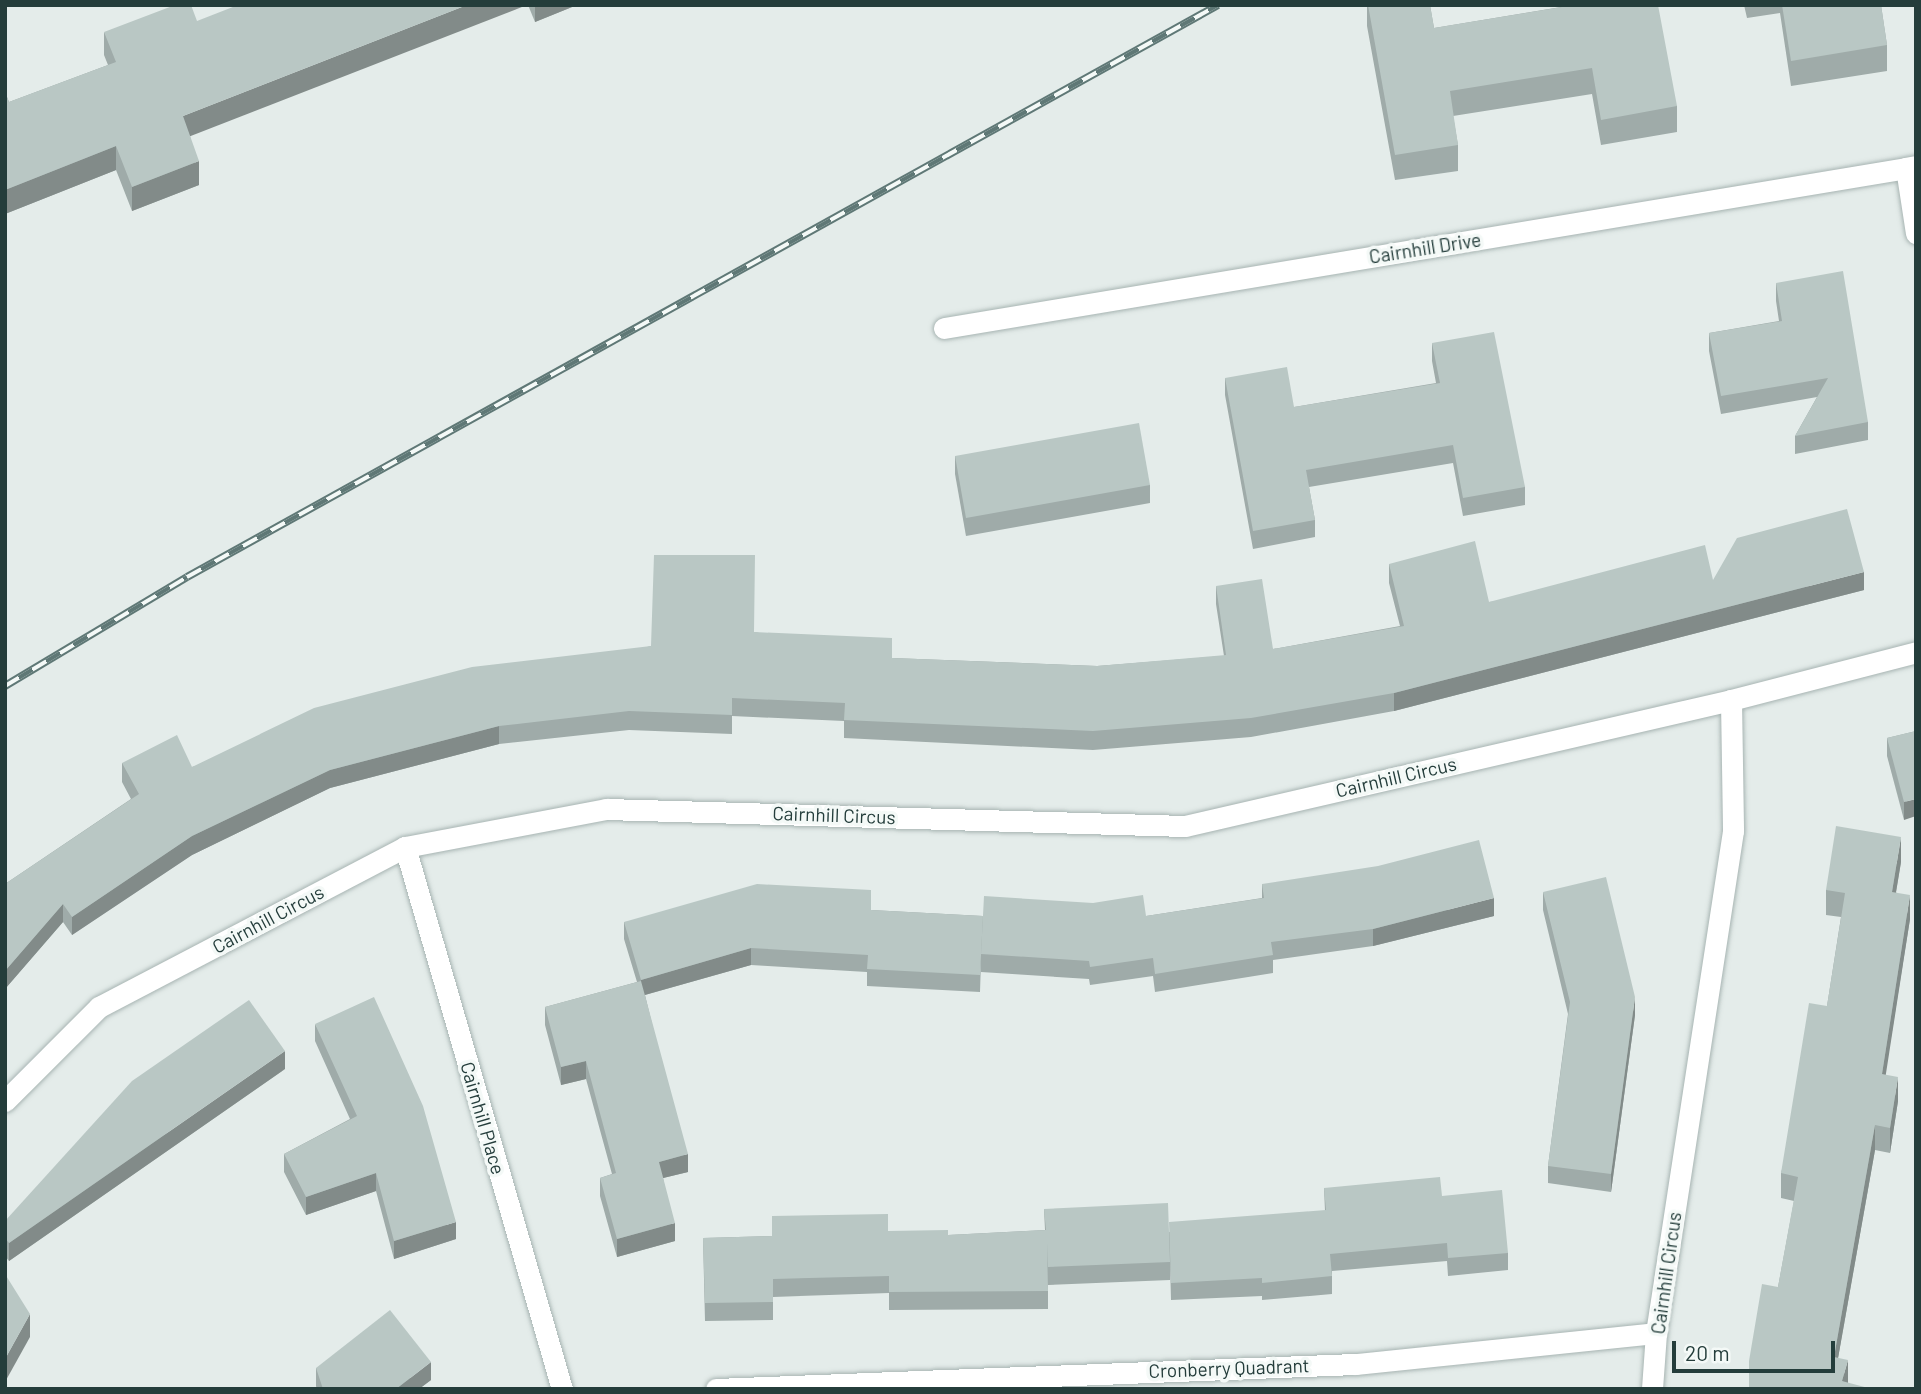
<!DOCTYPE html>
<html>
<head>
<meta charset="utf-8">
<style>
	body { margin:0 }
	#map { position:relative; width:1921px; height:1394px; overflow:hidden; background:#e4ecea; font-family:Barlow,sans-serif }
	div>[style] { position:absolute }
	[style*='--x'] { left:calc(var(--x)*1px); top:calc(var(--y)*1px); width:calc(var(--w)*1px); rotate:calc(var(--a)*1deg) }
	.roads { filter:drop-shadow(0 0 2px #a7b4b2) drop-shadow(0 0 2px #a7b4b2) }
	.street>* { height:21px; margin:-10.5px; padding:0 10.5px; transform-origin:10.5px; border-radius:10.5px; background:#fff }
	.rail>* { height:8px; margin-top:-4px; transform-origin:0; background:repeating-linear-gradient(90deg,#f4f9f7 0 16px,#5f7876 0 32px); box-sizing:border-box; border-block:2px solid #5f7876 }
	.wall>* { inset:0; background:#9faba9 }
	.shaded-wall>* { inset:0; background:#828b89 }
	.building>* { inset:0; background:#b9c7c4 }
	span { translate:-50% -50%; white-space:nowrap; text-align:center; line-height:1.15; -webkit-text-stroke:7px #f4f9f7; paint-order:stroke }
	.street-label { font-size:19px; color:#243d3b }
	.frame { position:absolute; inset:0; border:7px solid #243d3b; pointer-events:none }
	.scale { position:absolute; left:1672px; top:1341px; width:163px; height:32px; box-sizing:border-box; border:4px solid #243d3b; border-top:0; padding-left:9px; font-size:21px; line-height:24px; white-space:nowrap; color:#243d3b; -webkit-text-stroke:5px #f4f9f7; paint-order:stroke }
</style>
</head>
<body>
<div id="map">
	<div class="roads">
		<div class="street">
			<div style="--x:1916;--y:166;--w:10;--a:169"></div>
			<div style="--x:1906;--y:168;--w:66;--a:81.3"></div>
			<div style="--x:944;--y:328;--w:975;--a:-9.44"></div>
			<div style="--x:1731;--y:700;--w:191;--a:-14.5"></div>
			<div style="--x:405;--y:847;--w:564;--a:73.85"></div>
			<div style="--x:5;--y:1101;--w:133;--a:-45"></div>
			<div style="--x:99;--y:1007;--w:345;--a:-27.6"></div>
			<div style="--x:405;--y:847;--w:205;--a:-10.7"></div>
			<div style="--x:606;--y:809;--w:579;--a:1.68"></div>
			<div style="--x:1185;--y:826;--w:560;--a:-12.99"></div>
			<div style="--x:1731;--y:700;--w:131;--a:89.1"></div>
			<div style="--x:1733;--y:831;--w:508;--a:98.72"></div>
			<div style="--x:1656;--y:1333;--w:56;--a:94.1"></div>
			<div style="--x:716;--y:1389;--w:640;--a:-2.24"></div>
			<div style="--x:1356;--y:1364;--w:302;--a:-5.9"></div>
		</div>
	</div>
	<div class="rail">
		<div style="--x:5;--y:686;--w:212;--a:-30.9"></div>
		<div style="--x:187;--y:577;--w:1179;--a:-29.02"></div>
	</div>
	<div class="wall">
		<div style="clip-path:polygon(528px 5px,577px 5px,535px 22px)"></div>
		<div style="clip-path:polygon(1367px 5px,1430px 5px,1434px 28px,1573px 5px,1677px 106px,1677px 132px,1601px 145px,1592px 94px,1453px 116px,1458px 145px,1458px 171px,1395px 180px,1367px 26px)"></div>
		<div style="clip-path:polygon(1744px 5px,1881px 5px,1887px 45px,1887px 71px,1791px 86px,1780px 13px,1747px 18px)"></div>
		<div style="clip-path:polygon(104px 32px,190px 136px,199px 185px,132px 211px,116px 170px,5px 214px,5px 92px,9px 102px,108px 65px,104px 55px)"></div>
		<div style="clip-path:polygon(1776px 283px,1868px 422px,1868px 440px,1795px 454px,1795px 436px,1817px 397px,1721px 414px,1709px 351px,1709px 333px,1779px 321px,1776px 301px)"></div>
		<div style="clip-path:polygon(1432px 343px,1525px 487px,1525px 505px,1463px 516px,1453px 463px,1309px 487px,1315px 520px,1315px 537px,1253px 549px,1225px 395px,1225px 378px,1294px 407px,1436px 383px,1432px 361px)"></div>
		<div style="clip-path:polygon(955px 456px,1150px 485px,1150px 503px,966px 536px,955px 474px)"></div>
		<div style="clip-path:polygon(1389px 564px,1489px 602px,1713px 580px,1864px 590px,1394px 711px,1251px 737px,1093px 750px,844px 738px,844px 721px,732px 716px,732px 734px,629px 730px,499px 744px,330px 788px,192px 855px,72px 935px,63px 922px,5px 989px,5px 884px,131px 799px,122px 782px,122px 763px,192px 767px,651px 646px,754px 632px,892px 658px,1097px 666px,1224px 656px,1216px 604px,1216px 586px,1273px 649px,1400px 626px,1389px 583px)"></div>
		<div style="clip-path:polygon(1916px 731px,1904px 820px,1887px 756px,1887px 738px)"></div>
		<div style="clip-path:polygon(1901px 862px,1896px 892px,1910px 919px,1885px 1075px,1898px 1101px,1890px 1153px,1875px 1150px,1838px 1358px,1848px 1383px,1749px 1389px,1778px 1287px,1794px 1201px,1781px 1198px,1781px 1173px,1827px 1006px,1841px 917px,1826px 915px,1826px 890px)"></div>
		<div style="clip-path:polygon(1262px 884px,1494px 916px,1373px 946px,1273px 960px,1273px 973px,1155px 992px,1153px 976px,1090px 985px,1089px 979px,981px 972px,981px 961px,980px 992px,867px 986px,867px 972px,751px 965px,645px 995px,688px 1172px,663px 1178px,675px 1241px,617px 1257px,600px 1196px,600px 1178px,612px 1174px,586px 1079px,561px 1085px,545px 1025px,545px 1007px,637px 982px,624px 939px,624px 922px,871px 910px,983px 916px,1146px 916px,1262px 898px)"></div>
		<div style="clip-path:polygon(1543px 892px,1635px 1015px,1611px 1192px,1548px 1183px,1548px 1166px,1568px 1014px,1543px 910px)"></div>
		<div style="clip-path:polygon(315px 1024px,456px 1239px,394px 1259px,376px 1191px,306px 1215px,284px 1172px,284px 1154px,350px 1119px,315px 1041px)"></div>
		<div style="clip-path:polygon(285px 1069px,9px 1261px,5px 1256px,5px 1221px)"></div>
		<div style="clip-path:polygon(1324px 1188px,1442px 1196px,1508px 1253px,1508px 1270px,1448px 1276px,1447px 1261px,1332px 1271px,1332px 1294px,1262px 1300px,1262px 1296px,1171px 1300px,1170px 1263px,1170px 1280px,1048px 1285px,1048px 1277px,1048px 1309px,889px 1310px,889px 1293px,773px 1297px,773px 1320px,705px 1321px,703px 1238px,772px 1236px,888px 1231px,948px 1235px,1045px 1230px,1044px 1209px,1169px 1232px,1325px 1211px)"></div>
		<div style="clip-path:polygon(316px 1368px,431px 1380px,419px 1389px,317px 1389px,316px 1386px)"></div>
	</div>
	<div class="shaded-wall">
		<div style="clip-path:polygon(467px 5px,527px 5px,183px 139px,183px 116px)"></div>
		<div style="clip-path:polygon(535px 5px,577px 5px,535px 22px)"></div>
		<div style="clip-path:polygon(116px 146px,116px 170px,5px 214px,5px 190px)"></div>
		<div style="clip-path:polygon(199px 161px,199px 185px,132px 211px,132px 187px)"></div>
		<div style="clip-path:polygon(1864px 572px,1864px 590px,1394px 711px,1394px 693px)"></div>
		<div style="clip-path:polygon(499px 726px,499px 744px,330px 788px,192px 855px,72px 935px,72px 917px,192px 836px,330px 770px)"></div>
		<div style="clip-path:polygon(1916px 799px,1916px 816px,1904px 820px,1904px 802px)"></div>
		<div style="clip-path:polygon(1901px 837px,1901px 862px,1892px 916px,1892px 892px)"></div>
		<div style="clip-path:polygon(1910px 895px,1910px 919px,1882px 1099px,1882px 1074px)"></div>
		<div style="clip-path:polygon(1494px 898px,1494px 916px,1373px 946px,1373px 929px)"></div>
		<div style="clip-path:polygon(63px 904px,63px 922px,5px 989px,5px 971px)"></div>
		<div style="clip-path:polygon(751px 948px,751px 965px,641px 996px,641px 980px)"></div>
		<div style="clip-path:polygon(1635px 997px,1635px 1015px,1611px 1192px,1611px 1174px)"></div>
		<div style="clip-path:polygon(285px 1051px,285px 1069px,9px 1261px,9px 1243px)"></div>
		<div style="clip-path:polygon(586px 1061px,586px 1079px,561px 1085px,561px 1067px)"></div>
		<div style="clip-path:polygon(1898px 1077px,1898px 1101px,1890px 1153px,1890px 1128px)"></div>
		<div style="clip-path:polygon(1875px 1125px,1875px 1150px,1834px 1381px,1834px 1357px)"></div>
		<div style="clip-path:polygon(688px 1154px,688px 1172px,659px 1179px,659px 1162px)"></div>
		<div style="clip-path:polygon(376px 1173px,376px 1191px,306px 1215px,306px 1197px)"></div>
		<div style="clip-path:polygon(456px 1222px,456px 1239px,394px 1259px,394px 1241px)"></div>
		<div style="clip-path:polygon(675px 1223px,675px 1241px,617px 1257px,617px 1239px)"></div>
		<div style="clip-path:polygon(30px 1314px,30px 1337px,5px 1382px,5px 1359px)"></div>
		<div style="clip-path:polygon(1848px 1360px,1848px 1385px,1842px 1381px)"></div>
		<div style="clip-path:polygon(431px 1362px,431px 1380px,419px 1389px,396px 1389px)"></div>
	</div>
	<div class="building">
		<div style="clip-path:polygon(175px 5px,191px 5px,197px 21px,238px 5px,467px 5px,183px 116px,199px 161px,132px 187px,116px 146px,5px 190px,5px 92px,9px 102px,116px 62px,104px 32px)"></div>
		<div style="clip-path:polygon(1368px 5px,1430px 5px,1434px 28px,1574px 5px,1658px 5px,1677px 106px,1601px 120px,1592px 68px,1450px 91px,1458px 145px,1395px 155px)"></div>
		<div style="clip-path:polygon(1782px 5px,1881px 5px,1887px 45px,1791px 61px)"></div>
		<div style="clip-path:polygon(1843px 271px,1868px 422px,1795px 436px,1828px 378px,1721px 396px,1709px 333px,1782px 321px,1776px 283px)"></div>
		<div style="clip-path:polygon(1494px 332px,1525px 487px,1463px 498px,1453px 445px,1306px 470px,1315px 520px,1253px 531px,1225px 378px,1287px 367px,1294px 407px,1440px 383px,1432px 343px)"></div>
		<div style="clip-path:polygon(1139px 423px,1150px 485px,966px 518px,955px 456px)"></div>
		<div style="clip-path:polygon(1847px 509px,1864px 572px,1394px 693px,1251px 718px,1093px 731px,844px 720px,845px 703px,732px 698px,732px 715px,629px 711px,499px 726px,330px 770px,192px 836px,72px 917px,63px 904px,5px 971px,5px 884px,139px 794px,122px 763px,177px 735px,192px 767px,314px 708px,472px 667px,651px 646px,654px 555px,755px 555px,754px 632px,892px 638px,892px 658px,1097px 666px,1226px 655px,1216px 586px,1262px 579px,1273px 649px,1404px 626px,1389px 564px,1475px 541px,1489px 602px,1705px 545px,1713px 580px,1737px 538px)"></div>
		<div style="clip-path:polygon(1916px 731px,1916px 799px,1904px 802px,1887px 738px)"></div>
		<div style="clip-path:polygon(1836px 826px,1901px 837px,1892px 892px,1910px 895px,1882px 1074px,1898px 1077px,1890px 1128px,1875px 1125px,1834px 1357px,1848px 1360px,1842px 1381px,1872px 1389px,1749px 1389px,1749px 1361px,1762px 1284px,1778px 1287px,1798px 1177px,1781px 1173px,1809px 1003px,1827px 1006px,1845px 893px,1826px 890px)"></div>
		<div style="clip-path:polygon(1479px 840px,1494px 898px,1373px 929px,1271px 942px,1273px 955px,1155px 974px,1153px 958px,1090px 967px,1089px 961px,981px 954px,984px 896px,1093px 903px,1143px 895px,1146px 916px,1264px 898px,1262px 884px,1378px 866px)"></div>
		<div style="clip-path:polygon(1606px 877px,1635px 997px,1611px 1174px,1548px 1166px,1570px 1002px,1543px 892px)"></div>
		<div style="clip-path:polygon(757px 884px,871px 890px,871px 910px,983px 916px,980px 975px,867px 969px,868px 955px,751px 948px,641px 980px,624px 922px)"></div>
		<div style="clip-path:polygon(641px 981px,688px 1154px,659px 1162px,675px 1223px,617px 1239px,600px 1178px,616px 1173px,586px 1061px,561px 1067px,545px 1007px)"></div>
		<div style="clip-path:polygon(374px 997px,423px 1106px,456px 1222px,394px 1241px,376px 1173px,306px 1197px,284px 1154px,357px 1116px,315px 1024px)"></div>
		<div style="clip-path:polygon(249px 1000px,285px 1051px,9px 1243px,5px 1238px,5px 1221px,132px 1081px)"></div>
		<div style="clip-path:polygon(1440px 1177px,1442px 1196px,1502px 1190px,1508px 1253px,1448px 1258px,1447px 1243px,1330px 1254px,1332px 1276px,1262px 1283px,1262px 1278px,1171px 1283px,1169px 1222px,1326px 1210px,1324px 1188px)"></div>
		<div style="clip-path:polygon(1168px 1203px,1170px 1262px,1048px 1267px,1047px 1243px,1048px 1291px,889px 1292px,889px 1276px,773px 1279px,773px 1302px,705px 1303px,703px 1238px,772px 1236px,772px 1216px,888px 1214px,888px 1231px,948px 1230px,948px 1235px,1046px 1230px,1044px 1209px)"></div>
		<div style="clip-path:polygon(5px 1274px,30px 1314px,5px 1359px)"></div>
		<div style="clip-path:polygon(390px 1310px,431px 1362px,396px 1389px,323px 1389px,316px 1368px)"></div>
	</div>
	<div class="street-label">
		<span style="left:1425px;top:248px;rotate:-9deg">Cairnhill Drive</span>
		<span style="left:1396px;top:777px;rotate:-13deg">Cairnhill Circus</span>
		<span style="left:834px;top:815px;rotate:2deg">Cairnhill Circus</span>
		<span style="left:268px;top:919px;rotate:-28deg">Cairnhill Circus</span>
		<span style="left:483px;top:1118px;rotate:74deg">Cairnhill Place</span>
		<span style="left:1666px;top:1273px;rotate:-82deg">Cairnhill Circus</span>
		<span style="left:1229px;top:1368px;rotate:-2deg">Cronberry Quadrant</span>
	</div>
	<div class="frame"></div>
	<div class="scale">20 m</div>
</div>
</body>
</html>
